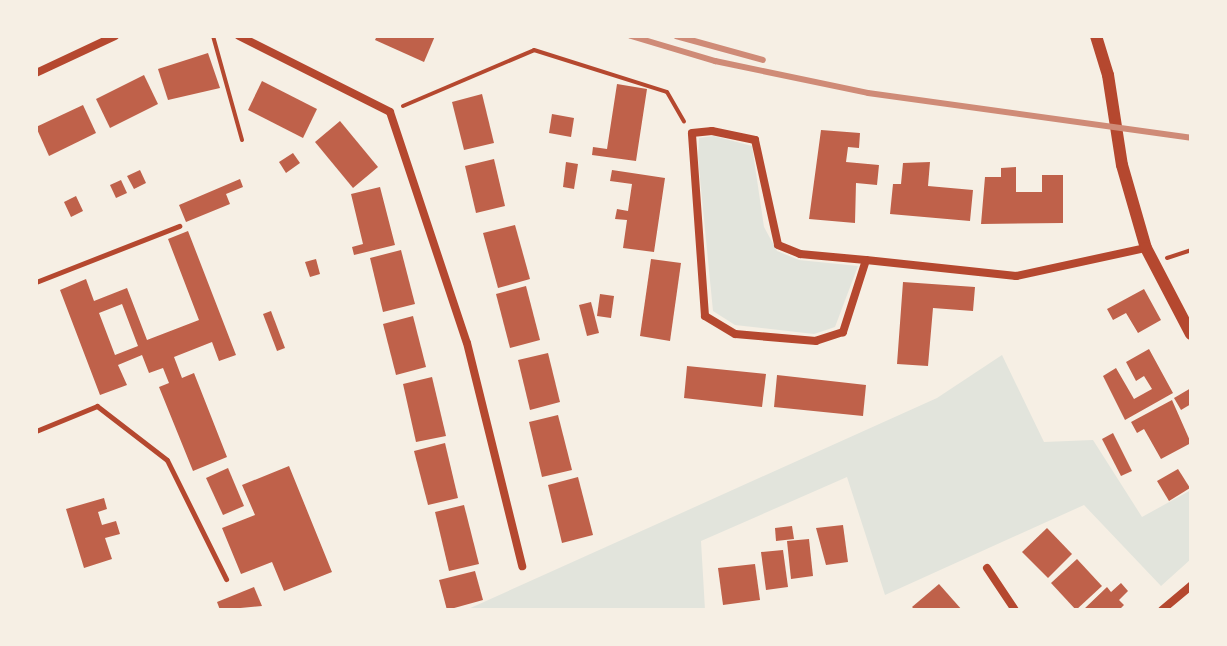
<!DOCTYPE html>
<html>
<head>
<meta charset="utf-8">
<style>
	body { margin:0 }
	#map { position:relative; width:1227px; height:646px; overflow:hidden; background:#f6efe4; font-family:"Fira Sans Condensed",sans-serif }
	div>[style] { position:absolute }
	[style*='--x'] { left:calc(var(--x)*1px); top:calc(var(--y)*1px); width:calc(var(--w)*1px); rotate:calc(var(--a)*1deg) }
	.green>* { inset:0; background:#e2e4dc }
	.building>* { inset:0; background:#bf614a }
	.path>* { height:4px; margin:-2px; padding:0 2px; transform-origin:2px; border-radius:2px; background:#b5482f }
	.service>* { height:5px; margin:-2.5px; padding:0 2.5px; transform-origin:2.5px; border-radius:2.5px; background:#b5482f }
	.minor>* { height:8px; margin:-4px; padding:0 4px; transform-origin:4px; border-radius:4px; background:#b5482f }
	.tertiary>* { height:12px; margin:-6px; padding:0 6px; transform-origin:6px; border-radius:6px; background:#b5482f }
	.rail>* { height:6px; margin:-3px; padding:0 3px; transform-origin:3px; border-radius:3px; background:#cf8b77 }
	span { translate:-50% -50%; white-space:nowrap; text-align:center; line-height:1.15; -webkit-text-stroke:8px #f6efe4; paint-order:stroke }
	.frame { position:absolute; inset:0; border:38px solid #f6efe4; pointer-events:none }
</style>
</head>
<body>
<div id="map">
	<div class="green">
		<div style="clip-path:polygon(714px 136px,752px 146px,764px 227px,777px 251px,799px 260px,858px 266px,835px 327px,814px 334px,735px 325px,713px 311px,698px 158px,699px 138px)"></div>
		<div style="clip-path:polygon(1002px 355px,1044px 442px,1093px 440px,1142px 517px,1191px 490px,1191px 559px,1161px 586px,1084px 505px,885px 595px,847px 477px,701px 541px,705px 610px,466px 610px,937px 398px)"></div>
	</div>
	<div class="building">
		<div style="clip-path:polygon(377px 36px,435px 36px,424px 62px,375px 40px)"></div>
		<div style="clip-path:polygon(208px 53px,220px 88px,168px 100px,158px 69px)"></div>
		<div style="clip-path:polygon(144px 75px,158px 104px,110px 128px,96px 99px)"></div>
		<div style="clip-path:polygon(262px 81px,317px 109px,303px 138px,248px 110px)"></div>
		<div style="clip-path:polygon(617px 84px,647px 89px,636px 161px,592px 155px,593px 147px,607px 149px)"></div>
		<div style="clip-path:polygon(482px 94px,494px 143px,464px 150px,452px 102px)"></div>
		<div style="clip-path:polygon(83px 105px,96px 133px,49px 156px,36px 127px)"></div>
		<div style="clip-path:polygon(552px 114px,574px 118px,571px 137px,549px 133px)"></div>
		<div style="clip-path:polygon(340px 121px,378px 167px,353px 188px,315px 142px)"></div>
		<div style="clip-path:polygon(821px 130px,860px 133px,859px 148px,848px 147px,846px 162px,879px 165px,877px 185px,856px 183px,855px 223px,809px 219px)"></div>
		<div style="clip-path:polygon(293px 153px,300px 163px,286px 173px,279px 162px)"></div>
		<div style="clip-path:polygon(494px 159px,505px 206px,476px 213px,465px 166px)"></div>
		<div style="clip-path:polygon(566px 162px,578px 164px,574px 189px,563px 187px)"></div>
		<div style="clip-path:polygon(930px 162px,928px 186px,973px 190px,970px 221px,890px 214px,893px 184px,901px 184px,903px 163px)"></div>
		<div style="clip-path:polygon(1016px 167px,1016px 192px,1042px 192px,1042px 175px,1063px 175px,1063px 223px,981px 224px,985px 177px,1001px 177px,1001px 168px)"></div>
		<div style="clip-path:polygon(140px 170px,146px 183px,134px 189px,127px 176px)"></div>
		<div style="clip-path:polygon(612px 170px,665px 178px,654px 252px,623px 248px,627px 220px,615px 219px,617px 209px,628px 211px,632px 184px,610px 181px)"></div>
		<div style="clip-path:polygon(240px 179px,243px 187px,226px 194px,230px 204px,186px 222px,179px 205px)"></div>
		<div style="clip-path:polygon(121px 180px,127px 193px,116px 198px,110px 185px)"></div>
		<div style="clip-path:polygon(380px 187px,395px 245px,354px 255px,352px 247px,363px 244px,351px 194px)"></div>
		<div style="clip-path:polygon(76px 196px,83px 211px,71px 217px,64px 202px)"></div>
		<div style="clip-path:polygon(515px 225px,530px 279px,498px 288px,483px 233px)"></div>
		<div style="clip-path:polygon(evenodd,188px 231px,236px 355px,219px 361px,212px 342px,174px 357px,182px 378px,194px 373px,227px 457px,193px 471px,159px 387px,169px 383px,163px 368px,149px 373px,142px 355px,118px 365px,127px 385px,100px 395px,60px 290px,86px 279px,94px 301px,127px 288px,147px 340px,199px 320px,168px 239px,188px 231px,122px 304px,138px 346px,115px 355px,99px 313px,122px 304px)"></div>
		<div style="clip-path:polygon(401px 250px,415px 304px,383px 312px,370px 258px)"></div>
		<div style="clip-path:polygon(316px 259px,320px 274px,310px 277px,305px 262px)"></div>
		<div style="clip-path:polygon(651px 259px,681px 263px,670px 341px,640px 336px)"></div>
		<div style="clip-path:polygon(903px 282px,975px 287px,973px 311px,933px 308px,928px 366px,897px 364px)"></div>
		<div style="clip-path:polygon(526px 286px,540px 340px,510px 348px,496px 294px)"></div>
		<div style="clip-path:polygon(1144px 289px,1161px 320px,1138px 333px,1126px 313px,1113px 320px,1107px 309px)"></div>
		<div style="clip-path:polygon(600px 294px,614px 296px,611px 318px,597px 316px)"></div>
		<div style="clip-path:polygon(591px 302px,599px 333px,587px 336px,579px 305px)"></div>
		<div style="clip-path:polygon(271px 311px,285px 348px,277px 351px,263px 314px)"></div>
		<div style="clip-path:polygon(413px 316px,426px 367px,396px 375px,383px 324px)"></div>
		<div style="clip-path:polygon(1149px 349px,1173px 393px,1125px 420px,1103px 376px,1116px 368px,1134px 399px,1152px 389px,1144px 376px,1136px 381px,1126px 362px)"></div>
		<div style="clip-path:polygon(548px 353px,560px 402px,530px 410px,518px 360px)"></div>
		<div style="clip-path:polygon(687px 366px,766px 374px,762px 407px,684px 398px)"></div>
		<div style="clip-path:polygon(777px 375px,866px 385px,863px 416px,774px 407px)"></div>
		<div style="clip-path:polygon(432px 377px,446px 436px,416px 442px,403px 384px)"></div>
		<div style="clip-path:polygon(1191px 388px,1191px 404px,1181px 410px,1174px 398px)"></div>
		<div style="clip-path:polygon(1172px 400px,1191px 443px,1161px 459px,1144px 429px,1137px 433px,1131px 422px)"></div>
		<div style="clip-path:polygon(558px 415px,572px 470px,542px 477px,529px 422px)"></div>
		<div style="clip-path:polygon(1113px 433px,1132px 471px,1121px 476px,1102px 439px)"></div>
		<div style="clip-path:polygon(445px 443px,458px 498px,428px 505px,414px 451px)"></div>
		<div style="clip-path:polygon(289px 466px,332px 572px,284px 591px,272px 562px,241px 574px,222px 528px,255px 515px,242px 485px)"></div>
		<div style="clip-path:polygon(228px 468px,244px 506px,223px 515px,206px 478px)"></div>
		<div style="clip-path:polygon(1178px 469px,1190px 488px,1169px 501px,1157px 481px)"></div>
		<div style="clip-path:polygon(578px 477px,593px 535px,562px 543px,548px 485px)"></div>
		<div style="clip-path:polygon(104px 498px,107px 509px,98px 512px,102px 525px,116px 521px,120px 534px,105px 538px,112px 559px,84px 568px,66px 509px)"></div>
		<div style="clip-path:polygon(464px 505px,479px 564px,449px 571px,435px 512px)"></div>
		<div style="clip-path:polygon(843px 525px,848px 562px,826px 565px,816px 528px)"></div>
		<div style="clip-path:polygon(792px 526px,794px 539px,776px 541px,775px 528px)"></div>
		<div style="clip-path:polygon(1047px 528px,1072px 554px,1048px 578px,1022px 552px)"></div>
		<div style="clip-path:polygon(809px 539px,813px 576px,791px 579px,787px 541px)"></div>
		<div style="clip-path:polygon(783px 550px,788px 587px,766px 590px,761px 552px)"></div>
		<div style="clip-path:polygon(1077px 559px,1102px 586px,1076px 610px,1051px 583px)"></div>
		<div style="clip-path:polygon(755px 564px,760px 600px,723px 605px,718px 568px)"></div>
		<div style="clip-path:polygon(475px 571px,483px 600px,447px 610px,439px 580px)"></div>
		<div style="clip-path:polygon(1121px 583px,1128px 591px,1119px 600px,1124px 605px,1119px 610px,1083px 610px,1107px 587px,1111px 592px)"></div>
		<div style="clip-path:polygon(939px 584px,962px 610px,915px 610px,912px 607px)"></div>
		<div style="clip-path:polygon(254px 587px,262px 606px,220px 610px,217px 602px)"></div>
	</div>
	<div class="path">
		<div style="--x:213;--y:36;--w:108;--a:74.4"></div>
		<div style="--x:403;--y:106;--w:142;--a:-23.1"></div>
		<div style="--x:534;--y:50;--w:139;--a:17.5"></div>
		<div style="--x:667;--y:92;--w:34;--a:60"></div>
		<div style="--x:1167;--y:258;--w:25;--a:-18"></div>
	</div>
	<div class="service">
		<div style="--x:36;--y:282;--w:154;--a:-21.4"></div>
		<div style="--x:36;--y:431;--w:66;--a:-22.3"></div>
		<div style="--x:97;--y:406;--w:88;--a:37.6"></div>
		<div style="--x:167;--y:460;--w:133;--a:63.6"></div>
	</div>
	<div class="minor">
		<div style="--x:239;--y:36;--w:169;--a:26.7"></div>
		<div style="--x:390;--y:112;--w:243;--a:71.6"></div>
		<div style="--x:467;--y:343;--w:230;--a:76.1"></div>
		<div style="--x:36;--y:73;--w:87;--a:-25.1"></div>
		<div style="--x:866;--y:260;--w:76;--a:107.7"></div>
		<div style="--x:843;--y:332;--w:28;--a:162"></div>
		<div style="--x:816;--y:341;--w:81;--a:-175.1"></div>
		<div style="--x:735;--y:334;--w:35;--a:-149"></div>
		<div style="--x:705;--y:316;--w:183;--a:-94.1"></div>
		<div style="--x:692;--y:133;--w:20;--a:-6"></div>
		<div style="--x:712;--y:131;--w:44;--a:11.8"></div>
		<div style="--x:755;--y:140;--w:107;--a:77.6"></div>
		<div style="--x:778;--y:245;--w:24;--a:22"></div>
		<div style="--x:800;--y:254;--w:66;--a:5.2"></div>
		<div style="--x:866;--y:260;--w:151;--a:6.1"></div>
		<div style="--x:1016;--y:276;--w:133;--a:-12.2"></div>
		<div style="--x:987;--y:568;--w:50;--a:56.3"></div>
		<div style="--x:1162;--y:610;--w:38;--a:-40"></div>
	</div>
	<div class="tertiary">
		<div style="--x:1096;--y:36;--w:41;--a:72.9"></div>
		<div style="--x:1108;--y:75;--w:91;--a:81.2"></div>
		<div style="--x:1122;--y:165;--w:86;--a:73.9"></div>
		<div style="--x:1146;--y:248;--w:97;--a:62.4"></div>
	</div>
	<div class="rail">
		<div style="--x:631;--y:36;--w:88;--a:16.6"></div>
		<div style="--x:715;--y:61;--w:156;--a:11.8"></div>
		<div style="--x:868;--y:93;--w:326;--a:7.9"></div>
		<div style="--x:676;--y:36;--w:90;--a:15.4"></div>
	</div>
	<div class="frame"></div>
</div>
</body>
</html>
